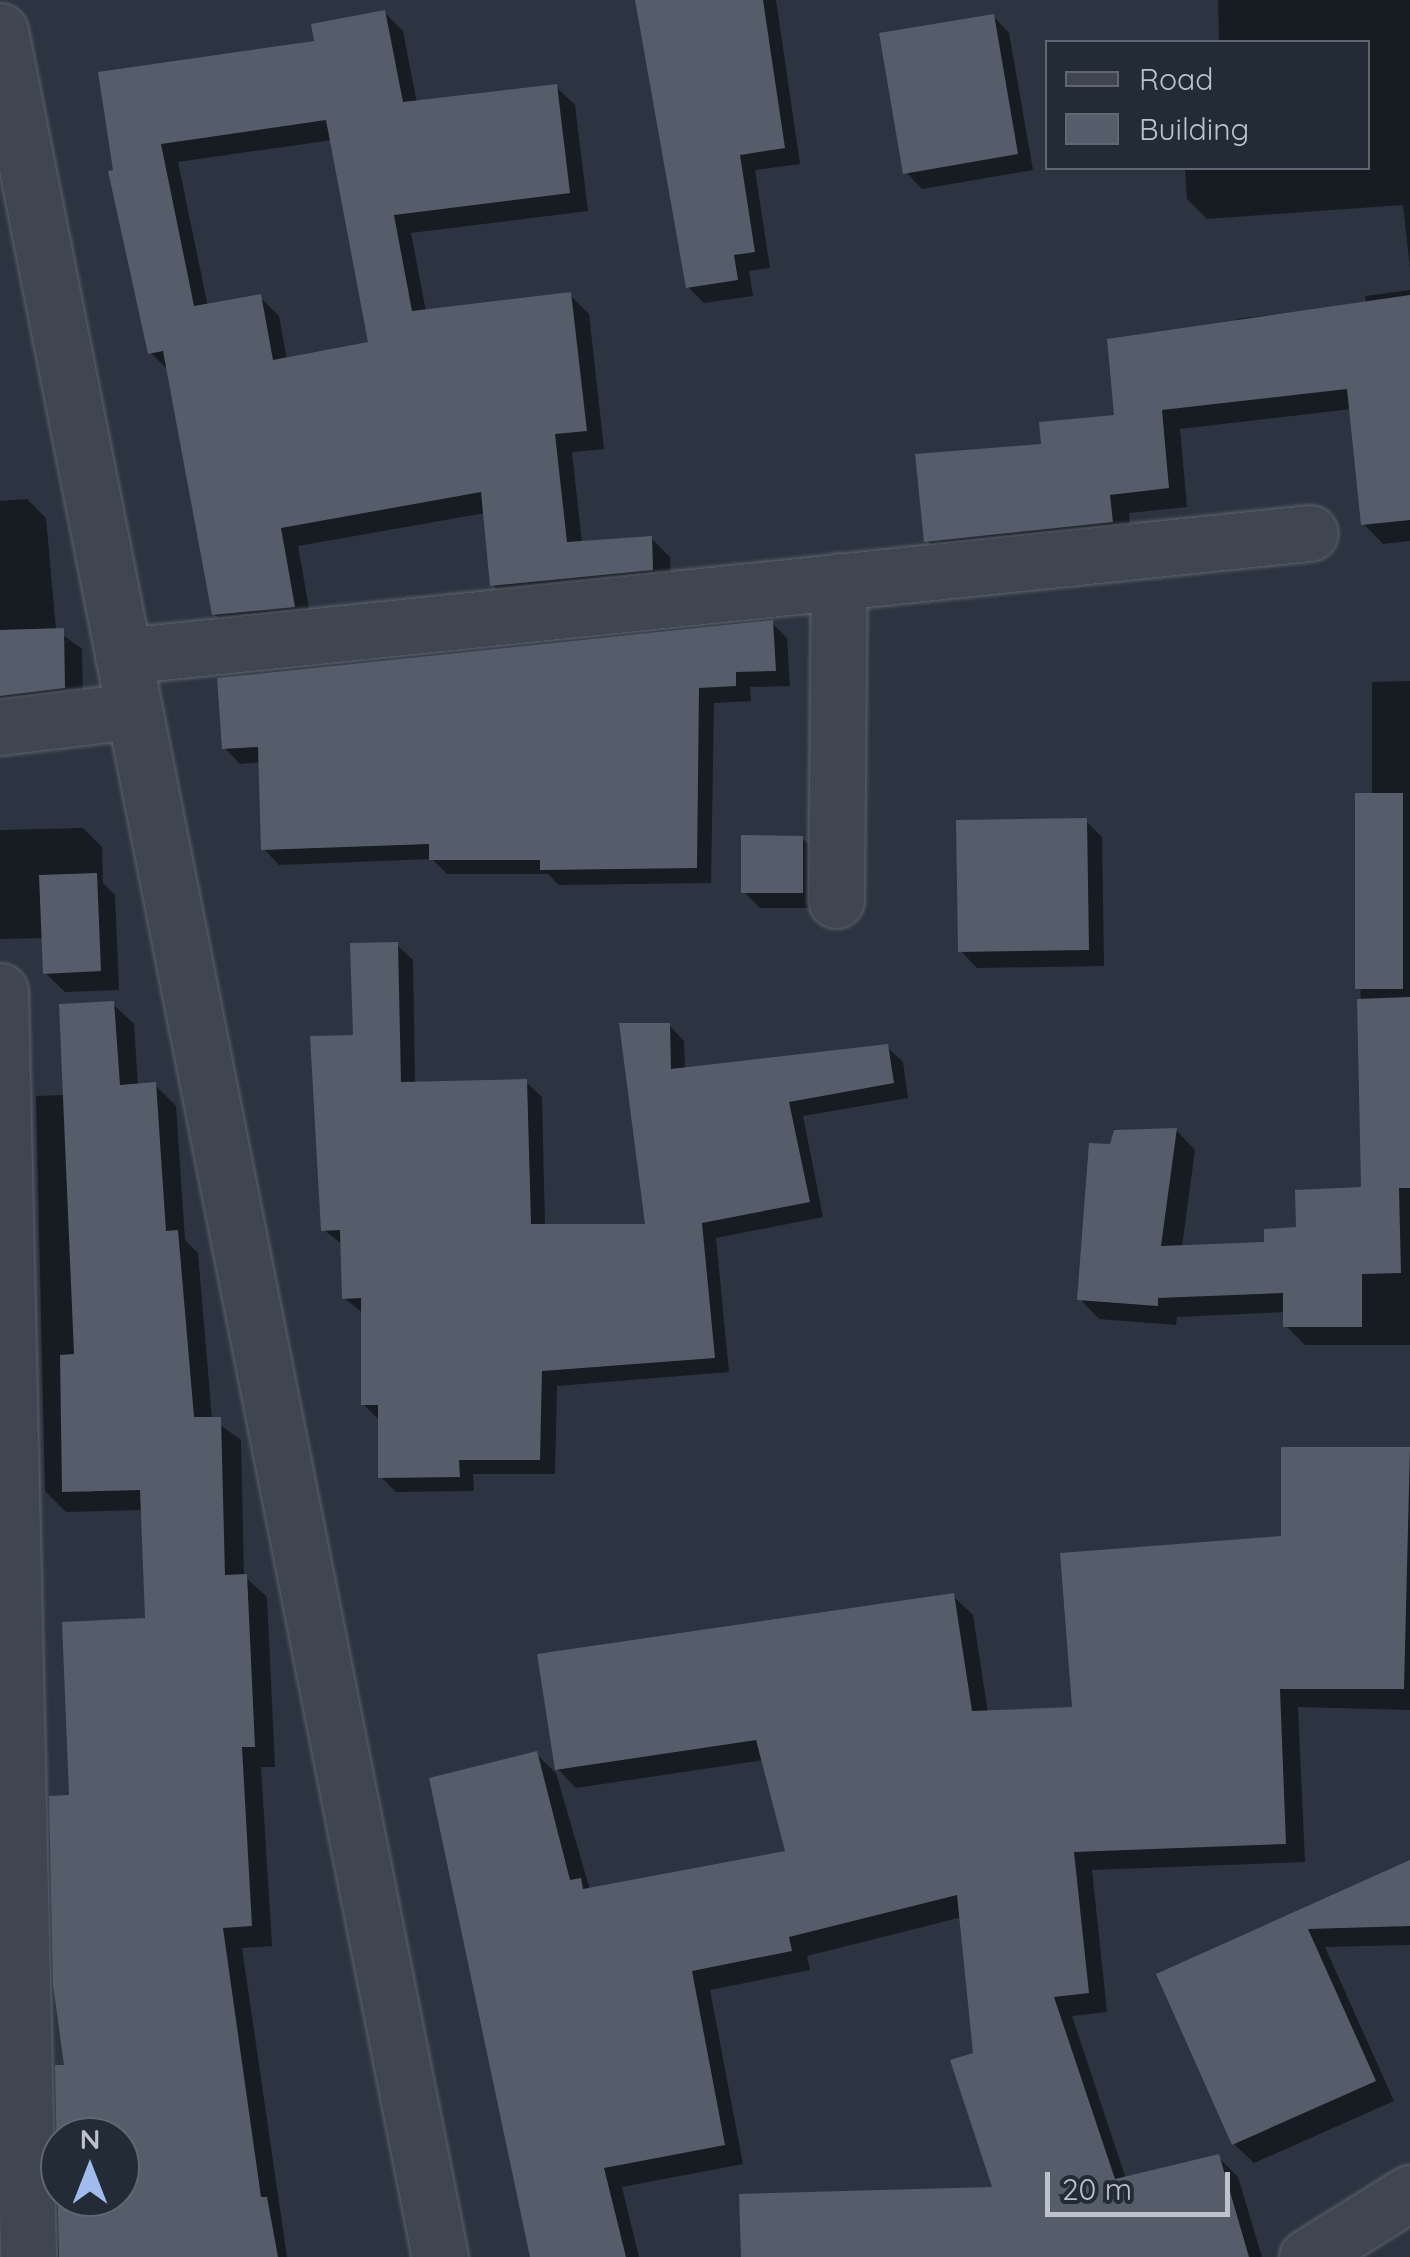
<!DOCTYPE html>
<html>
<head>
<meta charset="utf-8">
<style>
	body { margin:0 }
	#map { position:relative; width:1410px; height:2257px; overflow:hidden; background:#2b3440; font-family:Quicksand,sans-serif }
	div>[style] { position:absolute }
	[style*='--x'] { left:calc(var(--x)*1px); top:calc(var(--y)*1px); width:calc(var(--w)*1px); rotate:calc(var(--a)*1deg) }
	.shadow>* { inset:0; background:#0007 }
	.building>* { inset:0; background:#555d6b }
	.roads { filter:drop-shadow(0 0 2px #5d646e) drop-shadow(0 0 2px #5d646e) }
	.minor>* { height:55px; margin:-27.5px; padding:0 27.5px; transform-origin:27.5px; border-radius:27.5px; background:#3f4651 }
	span { translate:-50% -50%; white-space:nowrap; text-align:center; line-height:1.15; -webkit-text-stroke:8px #232b36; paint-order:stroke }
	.legend { position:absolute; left:1045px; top:40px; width:325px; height:130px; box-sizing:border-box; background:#232b36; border:2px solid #606772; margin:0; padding:12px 18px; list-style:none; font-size:30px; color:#bcc1cb }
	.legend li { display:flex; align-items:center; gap:20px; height:50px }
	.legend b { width:50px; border:2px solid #606772 }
	.north { position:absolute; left:40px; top:2117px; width:100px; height:100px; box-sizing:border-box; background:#232b36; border:2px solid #606772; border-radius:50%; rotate:0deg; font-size:28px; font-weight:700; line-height:40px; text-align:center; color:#bcc1cb }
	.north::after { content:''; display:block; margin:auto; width:35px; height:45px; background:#9fbcec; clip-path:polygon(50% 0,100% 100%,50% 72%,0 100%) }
	.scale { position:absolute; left:1045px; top:2172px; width:185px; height:45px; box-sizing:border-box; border:5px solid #bcc1cb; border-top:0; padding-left:12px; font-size:30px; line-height:35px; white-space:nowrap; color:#bcc1cb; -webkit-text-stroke:8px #232b36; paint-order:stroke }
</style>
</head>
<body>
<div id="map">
	<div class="shadow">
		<div style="clip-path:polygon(638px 0,776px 0,800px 164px,755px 170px,770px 268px,749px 271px,753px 296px,704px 303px,688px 287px)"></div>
		<div style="clip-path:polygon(1218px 0,1410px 0,1410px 268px,1403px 205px,1207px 219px,1187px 199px,1185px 168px,1368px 168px,1368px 42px,1219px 42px)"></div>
		<div style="clip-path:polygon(evenodd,384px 12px,403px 31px,417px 103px,556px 87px,575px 105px,588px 211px,411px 233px,426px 312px,570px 295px,589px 314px,604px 449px,572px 452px,582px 543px,651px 538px,670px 557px,671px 588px,512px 604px,493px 585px,485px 513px,298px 546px,312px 625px,233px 633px,214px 614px,170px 372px,151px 353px,111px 172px,317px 43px,384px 12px,332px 140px,371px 344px,287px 360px,279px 316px,260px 297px,208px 307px,178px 162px,332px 140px)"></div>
		<div style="clip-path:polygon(993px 16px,1009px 33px,1033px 170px,922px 189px,906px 172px)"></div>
		<div style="clip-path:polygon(1410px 290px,1410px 541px,1383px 544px,1364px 524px,1352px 409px,1180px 429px,1187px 507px,1129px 513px,1131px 541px,946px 560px,926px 540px,1044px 446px,1117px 417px,1238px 327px,1237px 319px,1366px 303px,1365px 296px)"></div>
		<div style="clip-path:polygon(27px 499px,46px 518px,56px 630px,82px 649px,83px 706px,0 713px,0 501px)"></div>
		<div style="clip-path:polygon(772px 623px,787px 638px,790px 686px,750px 687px,751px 701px,714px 703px,711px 883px,559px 885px,548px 874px,447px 874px,432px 859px,279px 865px,264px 849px,261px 762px,240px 764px,225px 748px)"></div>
		<div style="clip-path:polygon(1410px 681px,1410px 1345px,1305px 1345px,1286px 1326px,1286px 1312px,1177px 1317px,1176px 1325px,1099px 1319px,1080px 1299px,1112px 1147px,1176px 1130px,1195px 1150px,1182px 1247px,1266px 1245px,1363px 1189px,1358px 795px,1372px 795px,1372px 682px)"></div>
		<div style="clip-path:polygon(1086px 821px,1102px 837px,1104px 966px,977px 968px,961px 951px)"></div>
		<div style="clip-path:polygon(83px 828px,102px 847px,103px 883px,115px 895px,119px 990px,65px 992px,45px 973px,44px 938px,0 939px,0 830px)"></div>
		<div style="clip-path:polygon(802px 838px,818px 855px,818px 908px,760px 908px,744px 892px)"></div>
		<div style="clip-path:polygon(397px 945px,413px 960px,415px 1084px,526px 1082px,542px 1097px,545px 1226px,647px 1226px,669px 1025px,684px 1041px,685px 1070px,887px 1047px,903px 1062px,908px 1098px,803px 1116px,823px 1217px,716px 1238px,729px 1372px,557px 1386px,555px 1474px,473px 1474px,474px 1491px,396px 1492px,381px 1477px,379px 1420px,363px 1404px,363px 1313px,344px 1298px,343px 1245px,324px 1230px,313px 1038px,355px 1037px)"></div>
		<div style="clip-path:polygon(113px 1004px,134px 1024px,138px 1086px,155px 1085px,176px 1106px,185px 1240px,198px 1253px,212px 1419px,241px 1440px,244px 1576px,267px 1597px,275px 1767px,261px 1767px,272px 1946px,242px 1948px,287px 2257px,58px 2257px,60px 2178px,60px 2197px,120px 2197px,120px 2137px,77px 2137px,72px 1797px,148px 1620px,143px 1510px,66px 1512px,45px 1491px,36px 1096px,66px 1095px)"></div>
		<div style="clip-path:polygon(1284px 1449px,1410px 1449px,1410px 1710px,1298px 1707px,1305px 1862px,1092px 1870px,1107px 2012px,1072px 2016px,1126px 2179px,1218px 2157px,1238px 2177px,1262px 2257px,743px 2257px,995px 2190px,962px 1917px,807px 1956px,810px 1970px,710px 1990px,743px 2164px,622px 2187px,639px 2257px,532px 2257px,536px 1754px,556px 1773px,590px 1890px,788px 1853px,764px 1760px,576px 1788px,557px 1768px,953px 1596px,973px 1615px,988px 1713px,1075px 1710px,1284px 1538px)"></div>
		<div style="clip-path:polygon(1410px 1863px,1410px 1945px,1325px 1947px,1394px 2101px,1254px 2163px,1234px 2144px,1159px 1975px)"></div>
	</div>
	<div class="building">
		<div style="clip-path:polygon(635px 0,763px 0,785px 148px,740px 155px,755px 252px,734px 255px,738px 280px,686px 288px)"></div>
		<div style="clip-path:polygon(evenodd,385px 10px,403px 102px,557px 84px,570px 193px,394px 215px,412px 311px,571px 292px,587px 431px,555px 434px,567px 542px,652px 536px,653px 570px,490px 586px,481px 492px,281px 528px,295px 607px,212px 615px,163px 351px,148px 354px,108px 171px,113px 170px,98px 72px,314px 41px,311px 24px,385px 10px,326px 120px,368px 342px,273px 360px,261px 294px,194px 306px,161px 144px,326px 120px)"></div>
		<div style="clip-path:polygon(994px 14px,1018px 154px,903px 174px,879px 33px)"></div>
		<div style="clip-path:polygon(1410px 295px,1410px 520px,1361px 525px,1347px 389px,1162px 410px,1169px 488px,1110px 495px,1113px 522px,924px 542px,915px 454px,1041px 444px,1039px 422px,1114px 415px,1107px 339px)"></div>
		<div style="clip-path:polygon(773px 620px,776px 671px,736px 672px,736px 686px,699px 688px,697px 868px,540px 870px,540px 860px,429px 860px,429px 844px,261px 850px,258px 747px,222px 749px,217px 678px)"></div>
		<div style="clip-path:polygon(64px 628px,65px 688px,0 696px,0 630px)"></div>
		<div style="clip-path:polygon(1355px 793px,1403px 793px,1403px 989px,1355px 989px)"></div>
		<div style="clip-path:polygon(1087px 818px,1089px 950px,958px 952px,956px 820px)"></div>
		<div style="clip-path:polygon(741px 835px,803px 836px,803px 893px,741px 893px)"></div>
		<div style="clip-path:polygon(97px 873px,101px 971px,43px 974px,39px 875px)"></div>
		<div style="clip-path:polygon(398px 942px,401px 1082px,527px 1079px,531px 1224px,645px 1224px,619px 1023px,670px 1023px,671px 1069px,888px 1044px,894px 1083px,789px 1102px,810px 1202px,702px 1223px,715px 1358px,542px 1371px,540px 1460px,459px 1460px,460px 1477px,378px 1478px,378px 1405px,361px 1405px,361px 1298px,342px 1299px,340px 1230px,321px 1231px,310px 1036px,353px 1035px,350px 943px)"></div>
		<div style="clip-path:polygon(1410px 997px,1410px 1188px,1399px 1188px,1401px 1273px,1362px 1274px,1362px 1327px,1283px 1327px,1283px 1293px,1158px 1298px,1158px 1306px,1077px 1300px,1089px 1143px,1110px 1144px,1114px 1130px,1177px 1128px,1161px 1246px,1264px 1242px,1264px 1229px,1296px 1227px,1295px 1190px,1361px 1187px,1357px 999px)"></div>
		<div style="clip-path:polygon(evenodd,114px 1001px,120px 1085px,156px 1082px,166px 1231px,178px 1230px,194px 1417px,221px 1417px,225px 1575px,247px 1574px,255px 1747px,242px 1747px,252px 1926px,223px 1928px,261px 2197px,267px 2197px,278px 2257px,59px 2257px,55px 2065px,64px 2065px,53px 1985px,49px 1796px,69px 1795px,62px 1622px,145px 1618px,140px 1490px,62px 1492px,60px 1355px,74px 1354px,59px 1004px,114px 1001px,60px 2137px,120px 2137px,120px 2197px,60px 2197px,60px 2137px)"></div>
		<div style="clip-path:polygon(1281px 1447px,1410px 1447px,1404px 1689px,1280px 1689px,1286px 1844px,1074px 1852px,1089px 1993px,1054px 1997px,1115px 2179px,1219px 2154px,1249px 2257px,741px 2257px,739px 2194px,992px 2187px,950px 2060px,973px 2053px,957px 1895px,789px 1937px,792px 1951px,692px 1971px,725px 2145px,604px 2168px,626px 2257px,530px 2257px,429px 1778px,537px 1751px,570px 1880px,581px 1878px,583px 1889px,785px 1851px,756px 1740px,555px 1770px,537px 1654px,954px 1593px,972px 1711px,1072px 1707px,1060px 1553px,1281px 1536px)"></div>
		<div style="clip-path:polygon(1410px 1860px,1410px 1926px,1308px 1929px,1376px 2081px,1232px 2145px,1156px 1974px)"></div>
	</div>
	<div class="roads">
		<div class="minor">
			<div style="--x:0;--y:31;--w:2269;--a:78.82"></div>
			<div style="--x:123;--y:656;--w:1193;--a:-5.92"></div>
			<div style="--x:0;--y:727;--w:134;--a:-6.9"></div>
			<div style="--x:836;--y:900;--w:319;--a:-89.5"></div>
			<div style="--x:0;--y:991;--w:1266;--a:88.73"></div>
			<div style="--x:1307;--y:2257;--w:121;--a:-31.9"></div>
		</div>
	</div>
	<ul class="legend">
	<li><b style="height:12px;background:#3f4651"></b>Road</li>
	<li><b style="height:28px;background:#555d6b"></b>Building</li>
	</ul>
	<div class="north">N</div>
	<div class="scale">20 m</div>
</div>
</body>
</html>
